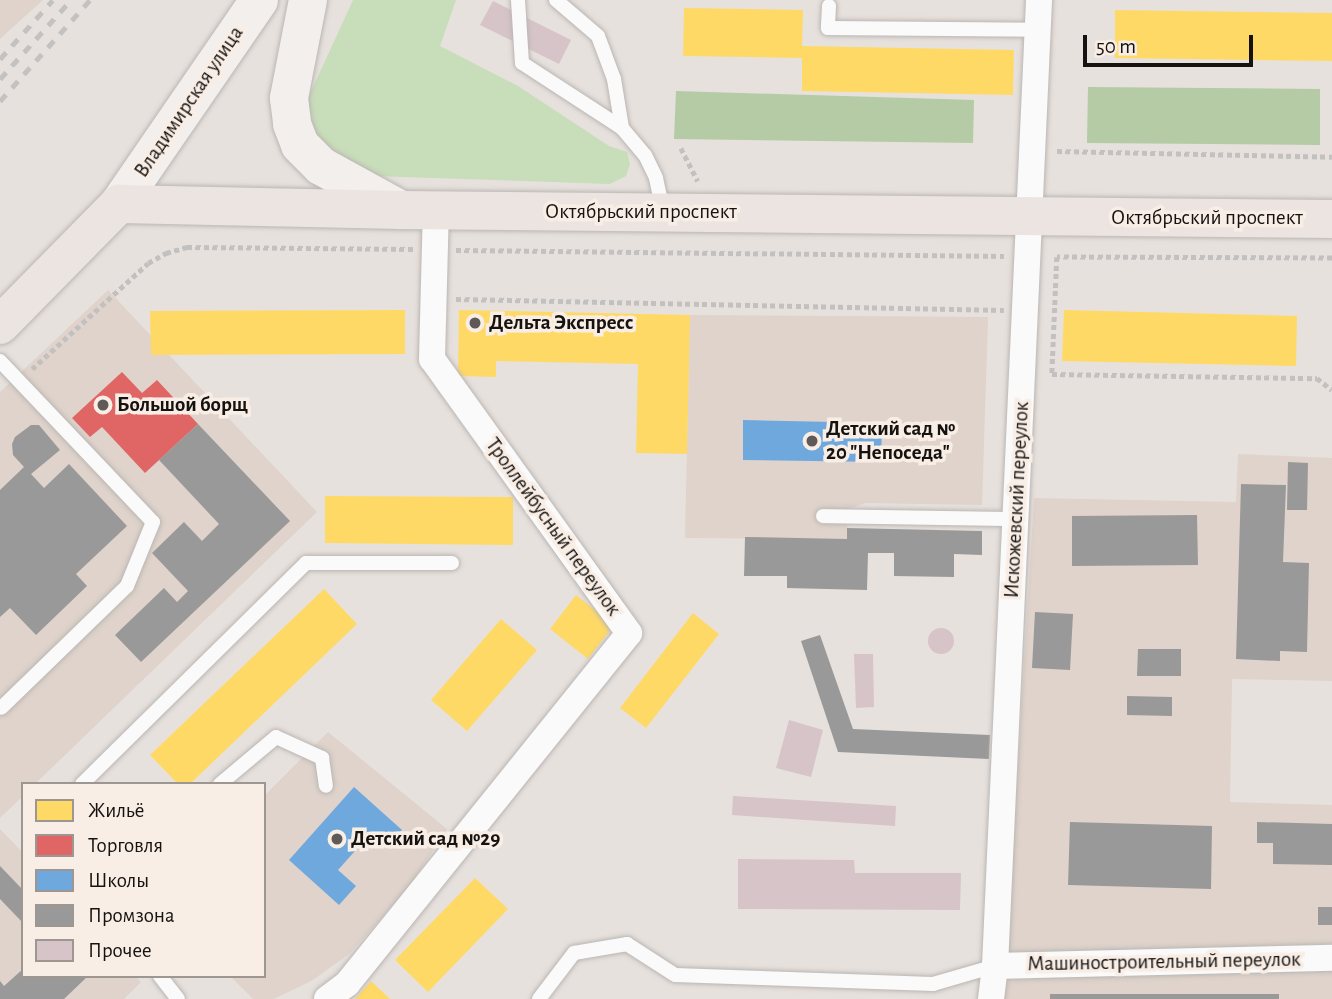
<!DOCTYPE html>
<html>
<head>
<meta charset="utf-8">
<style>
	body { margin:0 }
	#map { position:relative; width:1332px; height:999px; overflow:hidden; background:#e7e1dd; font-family:"Alegreya Sans",sans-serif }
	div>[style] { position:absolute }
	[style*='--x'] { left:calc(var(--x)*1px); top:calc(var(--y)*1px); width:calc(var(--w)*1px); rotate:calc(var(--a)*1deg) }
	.built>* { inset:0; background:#dfd3cb }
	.green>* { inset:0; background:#c8ddb9 }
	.forest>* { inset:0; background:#b4cba5 }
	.homes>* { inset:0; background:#ffd966 }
	.shops>* { inset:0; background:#e06666 }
	.schools>* { inset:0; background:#6fa8dc }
	.industry>* { inset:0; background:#999 }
	.building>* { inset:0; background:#d6c4c8 }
	.round { border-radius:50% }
	.path>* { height:4.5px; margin-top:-2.25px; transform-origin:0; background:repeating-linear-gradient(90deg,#c3c1c0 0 5px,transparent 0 8.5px) }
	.roads { filter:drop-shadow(0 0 2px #bab6b3) drop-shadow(0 0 2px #bab6b3) }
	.lane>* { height:14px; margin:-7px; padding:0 7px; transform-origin:7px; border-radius:7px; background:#fbfafa }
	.street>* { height:26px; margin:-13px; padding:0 13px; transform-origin:13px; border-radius:13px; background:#fbfafa }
	.secondary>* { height:38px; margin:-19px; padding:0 19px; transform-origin:19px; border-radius:19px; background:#f3efed }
	.primary>* { height:38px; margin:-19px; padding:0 19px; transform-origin:19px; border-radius:19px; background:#ebe4e0 }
	.rail>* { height:5px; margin-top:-2.5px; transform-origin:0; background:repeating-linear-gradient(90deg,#c3c2c0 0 9px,transparent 0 18px) }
	.dots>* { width:19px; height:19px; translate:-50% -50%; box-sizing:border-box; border:4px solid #f8eee6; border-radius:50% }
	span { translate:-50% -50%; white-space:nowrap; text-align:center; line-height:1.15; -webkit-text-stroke:7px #f8eee6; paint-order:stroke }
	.street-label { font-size:21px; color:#161210 }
	.poi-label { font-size:21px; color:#161210; font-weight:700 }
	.left { translate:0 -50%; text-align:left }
	.legend { position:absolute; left:21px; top:782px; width:245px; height:196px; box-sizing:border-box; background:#f8eee6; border:2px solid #9e9690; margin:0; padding:9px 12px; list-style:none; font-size:21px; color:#161210 }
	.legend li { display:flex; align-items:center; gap:14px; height:35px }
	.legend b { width:35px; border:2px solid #9e9690 }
	.scale { position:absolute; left:1083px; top:35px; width:170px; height:32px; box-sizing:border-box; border:4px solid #161210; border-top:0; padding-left:9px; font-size:21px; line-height:24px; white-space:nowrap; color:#161210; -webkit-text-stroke:5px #f8eee6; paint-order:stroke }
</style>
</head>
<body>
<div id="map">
	<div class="built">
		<div style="clip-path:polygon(0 0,43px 0,0 39px)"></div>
		<div style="clip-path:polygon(108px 290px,317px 512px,35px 784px,23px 784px,23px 796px,0 818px,0 392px)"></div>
		<div style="clip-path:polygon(690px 315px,988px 317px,982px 505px,866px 503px,848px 509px,847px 539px,685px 538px)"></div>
		<div style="clip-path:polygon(1238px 454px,1332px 458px,1332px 681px,1232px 679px,1230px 802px,1332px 805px,1332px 999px,1004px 999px,1034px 498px,1236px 502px)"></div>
		<div style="clip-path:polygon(328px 732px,447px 829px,407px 890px,349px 954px,313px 980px,274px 999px,253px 999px,230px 976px,264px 976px,264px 796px)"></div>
		<div style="clip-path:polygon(0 829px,23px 853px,23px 976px,135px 976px,141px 982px,124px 999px,0 999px)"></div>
	</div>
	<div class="green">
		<div style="clip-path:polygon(353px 0,456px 0,440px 46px,518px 86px,609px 146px,627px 152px,630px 164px,626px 176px,610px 184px,373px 176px,314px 140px,308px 98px)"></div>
	</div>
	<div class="forest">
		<div style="clip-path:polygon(1088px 87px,1320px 89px,1320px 145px,1087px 143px)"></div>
		<div style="clip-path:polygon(676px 91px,974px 100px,973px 143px,674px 139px)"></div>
	</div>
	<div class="homes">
		<div style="clip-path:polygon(684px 8px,803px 10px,802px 46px,1014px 50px,1013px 95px,802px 91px,802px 58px,683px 56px)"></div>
		<div style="clip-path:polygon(1115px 10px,1332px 13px,1332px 61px,1115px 58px)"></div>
		<div style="clip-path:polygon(405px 310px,405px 354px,151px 355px,150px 311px)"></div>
		<div style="clip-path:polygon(459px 310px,690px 315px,687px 454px,636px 453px,638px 364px,496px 361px,496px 377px,458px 376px)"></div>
		<div style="clip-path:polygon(1064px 310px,1297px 316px,1296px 366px,1062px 361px)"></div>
		<div style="clip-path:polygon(325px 496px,513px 497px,513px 545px,325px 543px)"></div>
		<div style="clip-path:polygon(324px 589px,357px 624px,190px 784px,178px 784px,150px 755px)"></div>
		<div style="clip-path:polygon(576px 595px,614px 625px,588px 659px,550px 629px)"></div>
		<div style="clip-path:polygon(693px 613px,719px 634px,646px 728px,620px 708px)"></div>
		<div style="clip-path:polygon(501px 619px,537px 650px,467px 731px,431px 700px)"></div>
		<div style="clip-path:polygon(475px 878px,508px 909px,428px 992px,395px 960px)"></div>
		<div style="clip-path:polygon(371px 981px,390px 999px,355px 999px)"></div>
	</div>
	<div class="shops">
		<div style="clip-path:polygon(122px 372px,142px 393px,157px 380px,198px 424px,145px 473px,102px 427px,90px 437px,72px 418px)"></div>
	</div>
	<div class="schools">
		<div style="clip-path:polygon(743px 420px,882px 423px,881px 462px,743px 460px)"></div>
		<div style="clip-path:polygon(354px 787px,402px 830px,388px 846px,372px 832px,338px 870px,356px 886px,339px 905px,289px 860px)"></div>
	</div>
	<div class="industry">
		<div style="clip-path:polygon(198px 424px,290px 521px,141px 662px,115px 635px,164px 588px,177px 602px,188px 591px,152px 553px,184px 522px,202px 541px,219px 524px,159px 460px)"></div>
		<div style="clip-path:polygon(31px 425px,39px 425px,60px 450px,31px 474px,44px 488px,69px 464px,127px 526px,76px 574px,87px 586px,36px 635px,10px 608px,0 617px,0 490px,24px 467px,13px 455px,12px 444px,15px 437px)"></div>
		<div style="clip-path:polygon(1288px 462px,1308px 463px,1307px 510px,1287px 510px)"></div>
		<div style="clip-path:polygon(1241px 484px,1286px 485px,1283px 562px,1309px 563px,1307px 652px,1280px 651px,1280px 661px,1236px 659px)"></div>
		<div style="clip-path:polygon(1197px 515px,1198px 565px,1072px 566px,1072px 516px)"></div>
		<div style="clip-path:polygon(847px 528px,982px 531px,982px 555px,954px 554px,954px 577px,894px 576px,894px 553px,868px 553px,867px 590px,787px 588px,787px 576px,744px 576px,745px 537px,847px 539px)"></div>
		<div style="clip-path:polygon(1035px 612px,1073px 614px,1070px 670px,1032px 668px)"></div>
		<div style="clip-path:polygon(820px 635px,853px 729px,990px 735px,989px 759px,838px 752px,801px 641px)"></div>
		<div style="clip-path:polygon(1138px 649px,1181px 649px,1181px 676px,1137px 676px)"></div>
		<div style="clip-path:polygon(1127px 696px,1172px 697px,1172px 716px,1127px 715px)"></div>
		<div style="clip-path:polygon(1070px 822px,1212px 826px,1211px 889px,1068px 885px)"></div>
		<div style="clip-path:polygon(1257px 822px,1332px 824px,1332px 865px,1273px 864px,1273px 843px,1257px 843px)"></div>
		<div style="clip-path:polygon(0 866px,23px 890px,23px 923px,0 899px)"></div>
		<div style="clip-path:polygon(1318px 907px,1332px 907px,1332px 925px,1318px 925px)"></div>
		<div style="clip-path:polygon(23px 969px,23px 976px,88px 976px,64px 999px,0 999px,0 981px,4px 986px)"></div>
		<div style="clip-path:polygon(1050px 994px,1279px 994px,1279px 999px,1050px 999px)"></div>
	</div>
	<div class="building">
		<div style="clip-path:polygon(493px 1px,571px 40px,559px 64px,480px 25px)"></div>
		<div class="round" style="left:928px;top:628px;width:26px;height:26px"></div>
		<div style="clip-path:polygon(854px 654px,873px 654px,874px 707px,856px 708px)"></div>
		<div style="clip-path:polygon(789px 720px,823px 730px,811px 777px,776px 768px)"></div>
		<div style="clip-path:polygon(733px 796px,896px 806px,895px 826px,732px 815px)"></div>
		<div style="clip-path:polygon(738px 859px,854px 860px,855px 873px,961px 873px,960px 910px,738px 909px)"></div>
	</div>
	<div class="path">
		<div style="--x:681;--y:148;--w:37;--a:63"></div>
		<div style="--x:1057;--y:151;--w:275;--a:1.2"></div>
		<div style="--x:456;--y:250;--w:548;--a:0.63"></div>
		<div style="--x:1332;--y:258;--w:275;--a:-179.8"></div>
		<div style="--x:1057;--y:257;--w:117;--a:92.4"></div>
		<div style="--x:1052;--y:374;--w:265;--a:0.9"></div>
		<div style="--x:1317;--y:378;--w:19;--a:39"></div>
		<div style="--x:456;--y:299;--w:548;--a:1.15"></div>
		<div style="--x:32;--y:369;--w:157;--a:-42.4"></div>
		<div style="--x:148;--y:263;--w:21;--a:-29"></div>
		<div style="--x:166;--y:253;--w:22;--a:-16"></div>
		<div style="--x:187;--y:247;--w:226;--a:0.5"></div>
	</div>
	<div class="roads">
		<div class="lane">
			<div style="--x:518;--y:0;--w:63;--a:86.4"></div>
			<div style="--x:522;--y:63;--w:119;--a:33"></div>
			<div style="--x:622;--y:128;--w:35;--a:50"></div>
			<div style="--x:645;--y:155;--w:25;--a:64"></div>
			<div style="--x:656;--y:178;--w:33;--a:78"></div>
			<div style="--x:556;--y:0;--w:55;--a:40.6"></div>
			<div style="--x:598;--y:36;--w:46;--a:69.6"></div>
			<div style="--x:614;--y:79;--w:50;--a:80.7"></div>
			<div style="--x:829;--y:6;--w:22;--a:93"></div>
			<div style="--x:828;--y:28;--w:209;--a:0.5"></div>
			<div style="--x:0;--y:361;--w:222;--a:46.5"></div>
			<div style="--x:153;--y:522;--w:69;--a:112.1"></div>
			<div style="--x:127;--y:586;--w:175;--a:135.9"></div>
			<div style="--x:823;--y:516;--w:193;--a:0.9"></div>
			<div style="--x:82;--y:784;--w:315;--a:-44.6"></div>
			<div style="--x:306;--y:563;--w:146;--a:0"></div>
			<div style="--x:220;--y:784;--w:73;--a:-40"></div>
			<div style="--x:276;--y:737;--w:51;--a:24.5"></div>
			<div style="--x:322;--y:758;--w:28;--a:82"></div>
			<div style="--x:160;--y:976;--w:29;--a:52"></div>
			<div style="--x:539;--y:999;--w:58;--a:-52.7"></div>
			<div style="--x:574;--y:953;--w:54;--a:-9.6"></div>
			<div style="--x:627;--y:944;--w:57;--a:32.9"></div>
			<div style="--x:675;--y:975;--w:258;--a:2"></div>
			<div style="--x:933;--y:984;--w:65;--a:-16.2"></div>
		</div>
		<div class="street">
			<div style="--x:995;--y:966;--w:337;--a:-1.4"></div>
			<div style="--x:327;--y:999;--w:25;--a:-37"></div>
			<div style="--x:347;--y:984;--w:450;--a:-51.2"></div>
			<div style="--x:629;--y:633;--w:337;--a:-125.7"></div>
			<div style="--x:432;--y:359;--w:148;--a:-88.5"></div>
			<div style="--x:991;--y:999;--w:33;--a:-83"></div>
			<div style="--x:995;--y:966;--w:967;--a:-87.39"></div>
		</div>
		<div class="secondary">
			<div style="--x:308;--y:0;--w:100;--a:101"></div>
			<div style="--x:289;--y:98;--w:26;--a:83"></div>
			<div style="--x:292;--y:124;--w:22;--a:69"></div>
			<div style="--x:300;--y:145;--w:30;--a:45"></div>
			<div style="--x:321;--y:166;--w:91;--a:28.8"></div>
			<div style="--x:119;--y:204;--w:247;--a:-55.5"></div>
		</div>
		<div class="primary">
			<div style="--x:0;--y:325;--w:170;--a:-45.5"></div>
			<div style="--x:119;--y:204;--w:282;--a:1.2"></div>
			<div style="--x:401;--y:210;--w:931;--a:0.55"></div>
		</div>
	</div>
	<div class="rail">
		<div style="--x:0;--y:59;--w:79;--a:-48.1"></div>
		<div style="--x:0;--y:79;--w:106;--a:-48.1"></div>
		<div style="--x:0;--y:101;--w:135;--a:-48.3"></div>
	</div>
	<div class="dots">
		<div style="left:475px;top:323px;background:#5f5a58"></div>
		<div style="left:103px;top:405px;background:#5f5a58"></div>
		<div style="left:812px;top:441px;background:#5f5a58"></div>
		<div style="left:337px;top:839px;background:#5f5a58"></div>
	</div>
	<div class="street-label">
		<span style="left:189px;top:102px;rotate:-56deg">Владимирская улица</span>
		<span style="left:641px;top:212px">Октябрьский проспект</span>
		<span style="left:1207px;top:218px">Октябрьский проспект</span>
		<span style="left:1017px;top:500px;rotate:-87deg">Искожевский переулок</span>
		<span style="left:553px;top:527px;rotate:54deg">Троллейбусный переулок</span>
		<span style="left:1164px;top:962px;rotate:-1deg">Машиностроительный переулок</span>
	</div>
	<div class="poi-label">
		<span class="left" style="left:489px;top:323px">Дельта Экспресс</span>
		<span class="left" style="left:117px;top:405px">Большой борщ</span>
		<span class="left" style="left:826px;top:441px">Детский сад №<br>20 "Непоседа"</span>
		<span class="left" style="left:351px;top:839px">Детский сад №29</span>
	</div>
	<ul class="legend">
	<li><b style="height:19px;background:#ffd966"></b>Жильё</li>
	<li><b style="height:19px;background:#e06666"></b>Торговля</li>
	<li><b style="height:19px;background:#6fa8dc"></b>Школы</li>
	<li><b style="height:19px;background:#999"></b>Промзона</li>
	<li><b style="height:19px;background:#d6c4c8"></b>Прочее</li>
	</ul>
	<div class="scale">50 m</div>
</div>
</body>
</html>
